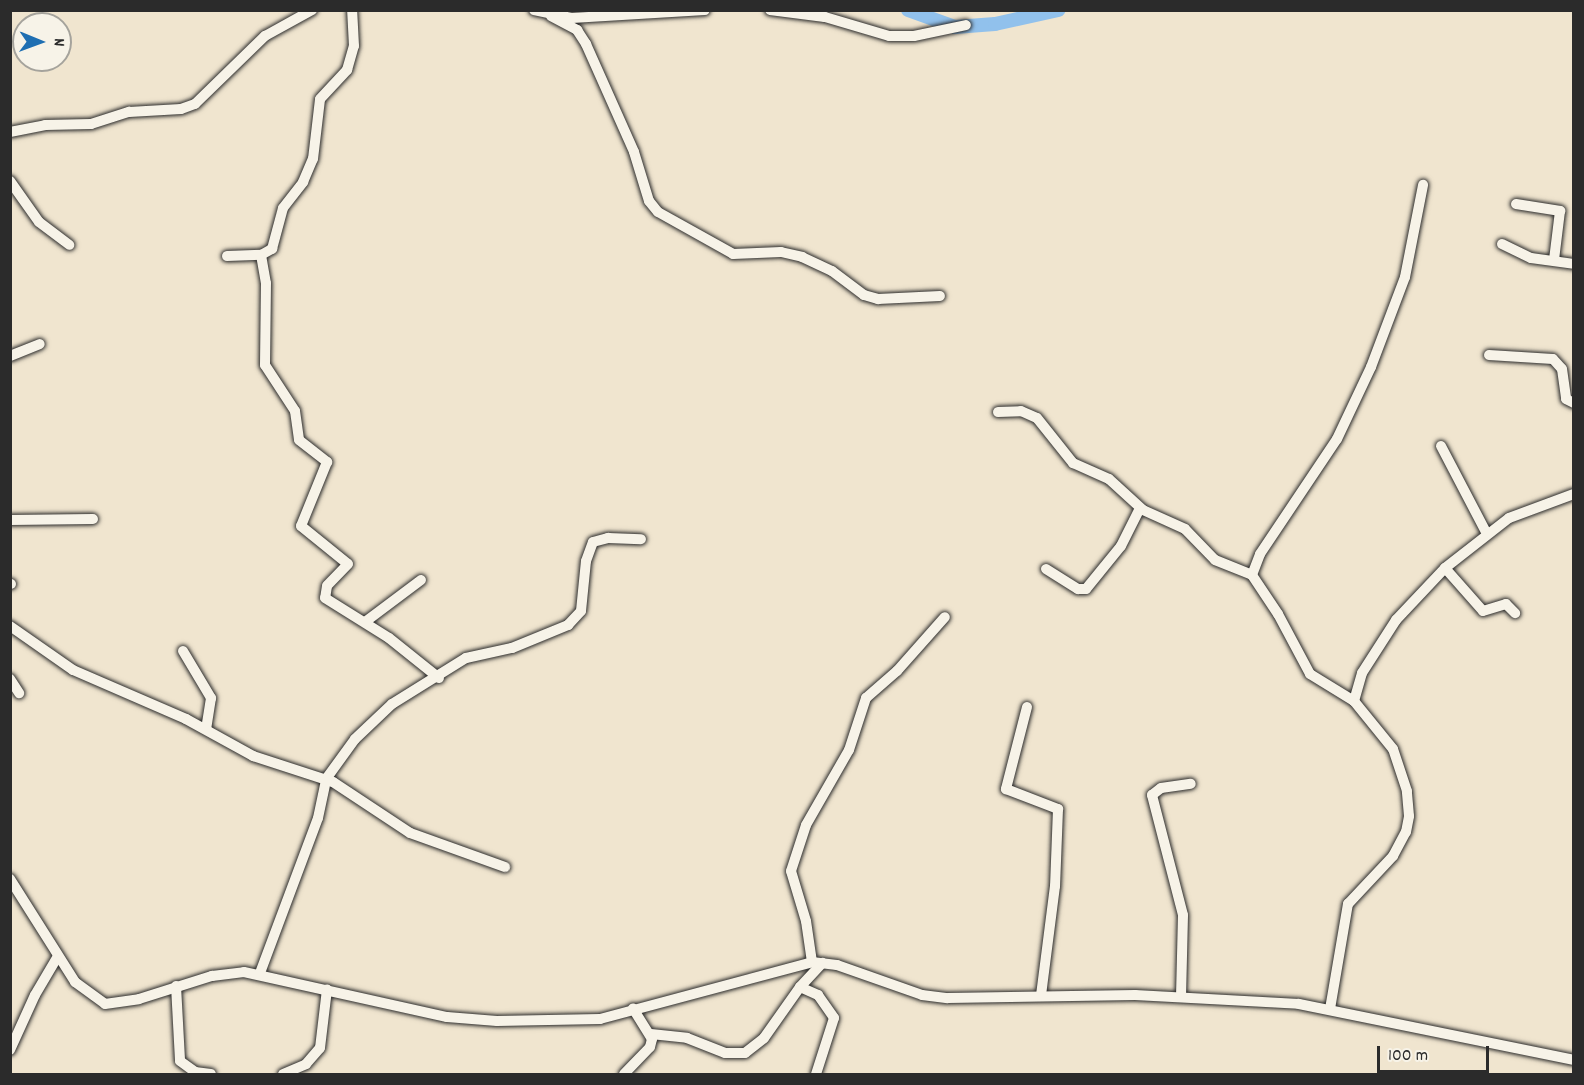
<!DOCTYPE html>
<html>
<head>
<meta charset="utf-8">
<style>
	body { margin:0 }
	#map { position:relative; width:1584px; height:1085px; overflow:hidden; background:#f0e5cf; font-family:Dekko,sans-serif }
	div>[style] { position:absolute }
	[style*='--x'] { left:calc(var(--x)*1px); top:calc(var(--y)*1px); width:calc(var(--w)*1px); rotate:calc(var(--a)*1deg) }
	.river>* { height:14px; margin:-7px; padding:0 7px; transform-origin:7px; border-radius:7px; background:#91c1ec }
	.roads { filter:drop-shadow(0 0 2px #2b2b2b) drop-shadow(0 0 2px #2b2b2b) }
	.minor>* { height:10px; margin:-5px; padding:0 5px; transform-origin:5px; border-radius:5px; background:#f7f3e8 }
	span { translate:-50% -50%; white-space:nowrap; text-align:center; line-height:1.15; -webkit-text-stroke:4.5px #f7f3e8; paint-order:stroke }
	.frame { position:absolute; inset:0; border:12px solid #2b2b2b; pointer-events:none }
	.north { position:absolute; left:12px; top:12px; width:60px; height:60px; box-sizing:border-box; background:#f7f3e8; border:2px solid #a5a39c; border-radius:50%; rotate:91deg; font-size:16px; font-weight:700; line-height:24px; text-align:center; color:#2b2b2b }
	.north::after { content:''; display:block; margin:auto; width:21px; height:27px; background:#1f6fb2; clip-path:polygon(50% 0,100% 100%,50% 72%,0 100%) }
	.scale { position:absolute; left:1377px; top:1046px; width:112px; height:27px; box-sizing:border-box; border:3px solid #2b2b2b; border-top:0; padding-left:8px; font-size:18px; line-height:21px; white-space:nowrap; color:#2b2b2b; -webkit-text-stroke:4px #f7f3e8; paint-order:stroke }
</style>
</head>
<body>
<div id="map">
	<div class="river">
		<div style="--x:908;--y:10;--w:50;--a:19.9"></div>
		<div style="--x:955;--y:27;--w:40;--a:-4.3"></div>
		<div style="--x:995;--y:24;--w:65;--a:-12.5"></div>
	</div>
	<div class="roads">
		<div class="minor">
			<div style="--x:534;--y:10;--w:39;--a:12"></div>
			<div style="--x:572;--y:18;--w:133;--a:-3.4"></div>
			<div style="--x:770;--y:10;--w:55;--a:7.3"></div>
			<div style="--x:825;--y:17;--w:67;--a:16.5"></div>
			<div style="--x:889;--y:36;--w:25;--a:0"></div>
			<div style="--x:914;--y:36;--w:53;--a:-11.9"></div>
			<div style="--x:551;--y:16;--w:30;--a:28"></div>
			<div style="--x:577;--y:30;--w:17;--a:57"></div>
			<div style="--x:586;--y:44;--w:118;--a:66"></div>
			<div style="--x:634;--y:152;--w:51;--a:73"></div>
			<div style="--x:649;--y:201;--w:14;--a:51"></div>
			<div style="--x:658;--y:212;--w:86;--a:29.2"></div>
			<div style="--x:733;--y:254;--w:48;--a:-2.4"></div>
			<div style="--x:781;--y:252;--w:22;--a:13"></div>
			<div style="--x:802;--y:257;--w:33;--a:25"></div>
			<div style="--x:832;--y:271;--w:40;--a:37"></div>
			<div style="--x:864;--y:295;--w:15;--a:16"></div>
			<div style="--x:878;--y:299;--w:62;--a:-2.8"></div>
			<div style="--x:10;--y:132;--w:36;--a:-11"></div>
			<div style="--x:45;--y:125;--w:46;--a:-1.2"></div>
			<div style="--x:91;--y:124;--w:40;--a:-18"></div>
			<div style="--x:129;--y:112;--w:52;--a:-3.3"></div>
			<div style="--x:181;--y:109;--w:15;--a:-20"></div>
			<div style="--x:195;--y:104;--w:98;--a:-44.2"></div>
			<div style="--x:265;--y:36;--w:54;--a:-29"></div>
			<div style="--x:10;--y:181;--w:50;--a:54.7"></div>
			<div style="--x:39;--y:222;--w:38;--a:37"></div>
			<div style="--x:1516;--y:204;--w:45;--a:9"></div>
			<div style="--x:1560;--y:211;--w:49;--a:97"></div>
			<div style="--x:1502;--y:244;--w:32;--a:26"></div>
			<div style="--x:1531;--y:258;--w:43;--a:7.9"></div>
			<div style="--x:261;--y:255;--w:28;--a:80"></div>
			<div style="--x:266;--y:283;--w:82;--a:90.7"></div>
			<div style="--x:265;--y:365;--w:55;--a:56.9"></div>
			<div style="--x:295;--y:411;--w:29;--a:82"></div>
			<div style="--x:299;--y:440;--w:36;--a:38"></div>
			<div style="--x:327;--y:462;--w:69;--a:112.1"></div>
			<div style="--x:301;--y:526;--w:60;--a:39"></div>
			<div style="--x:348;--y:564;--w:30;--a:134"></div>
			<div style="--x:327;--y:586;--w:12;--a:99"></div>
			<div style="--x:325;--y:598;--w:75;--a:32"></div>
			<div style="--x:389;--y:638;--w:64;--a:38.7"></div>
			<div style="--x:227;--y:256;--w:34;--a:-2"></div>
			<div style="--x:261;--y:255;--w:13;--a:-29"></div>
			<div style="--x:272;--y:249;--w:42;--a:-75"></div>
			<div style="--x:283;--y:208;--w:33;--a:-52"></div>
			<div style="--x:303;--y:182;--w:25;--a:-67"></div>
			<div style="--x:313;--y:159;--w:60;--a:-83.3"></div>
			<div style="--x:320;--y:99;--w:40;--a:-47"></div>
			<div style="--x:347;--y:70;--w:25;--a:-74"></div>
			<div style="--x:354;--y:46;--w:36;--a:-93"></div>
			<div style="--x:1489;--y:355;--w:64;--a:3.6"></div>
			<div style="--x:1553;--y:359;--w:13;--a:48"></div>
			<div style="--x:1562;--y:369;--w:30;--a:82"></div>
			<div style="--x:1566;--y:399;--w:9;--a:27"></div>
			<div style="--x:10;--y:356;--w:32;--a:-22"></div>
			<div style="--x:998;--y:412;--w:23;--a:-2"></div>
			<div style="--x:1021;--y:411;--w:17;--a:24"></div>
			<div style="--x:1037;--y:418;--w:58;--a:51.3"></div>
			<div style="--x:1073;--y:463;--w:39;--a:24"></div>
			<div style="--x:1109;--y:479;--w:46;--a:42.4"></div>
			<div style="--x:1143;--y:510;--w:46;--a:24.3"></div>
			<div style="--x:1185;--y:529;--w:43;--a:45.9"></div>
			<div style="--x:1215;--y:560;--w:40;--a:22"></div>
			<div style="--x:1252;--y:575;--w:47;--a:56.3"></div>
			<div style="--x:1278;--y:614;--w:68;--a:61.9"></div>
			<div style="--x:1310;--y:674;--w:52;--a:31.5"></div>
			<div style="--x:1441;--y:446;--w:99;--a:62.4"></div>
			<div style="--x:10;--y:520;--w:83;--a:-0.7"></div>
			<div style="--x:1445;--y:568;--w:57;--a:48.5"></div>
			<div style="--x:1483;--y:611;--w:24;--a:-17"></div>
			<div style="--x:1506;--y:604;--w:13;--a:45"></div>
			<div style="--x:1046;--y:569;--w:38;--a:32"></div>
			<div style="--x:1078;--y:589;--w:8;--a:0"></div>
			<div style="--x:1086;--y:589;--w:55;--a:-50.9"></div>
			<div style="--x:1121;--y:546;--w:42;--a:-63.4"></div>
			<div style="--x:1252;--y:575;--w:22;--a:-69"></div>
			<div style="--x:1260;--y:554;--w:138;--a:-56.2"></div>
			<div style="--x:1337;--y:439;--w:80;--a:-64.7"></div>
			<div style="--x:1371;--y:367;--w:96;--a:-69.3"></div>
			<div style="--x:1405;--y:277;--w:94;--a:-78.9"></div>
			<div style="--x:10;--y:584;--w:1;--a:0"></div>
			<div style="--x:365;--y:622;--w:70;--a:-36.9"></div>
			<div style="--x:10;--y:626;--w:77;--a:34.9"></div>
			<div style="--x:73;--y:670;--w:123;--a:23.4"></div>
			<div style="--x:186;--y:719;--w:77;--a:28.9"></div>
			<div style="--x:253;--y:756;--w:84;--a:18"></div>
			<div style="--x:333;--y:782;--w:92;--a:33.5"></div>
			<div style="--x:410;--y:833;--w:101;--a:19.7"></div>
			<div style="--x:183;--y:651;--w:55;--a:59.2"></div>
			<div style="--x:211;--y:698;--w:31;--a:99"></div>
			<div style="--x:10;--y:679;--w:17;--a:57"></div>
			<div style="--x:1027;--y:707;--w:85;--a:104.4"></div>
			<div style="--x:1006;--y:789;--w:56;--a:21"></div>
			<div style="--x:1058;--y:809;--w:77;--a:92.2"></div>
			<div style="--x:1055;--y:886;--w:111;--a:97.3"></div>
			<div style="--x:10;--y:879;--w:122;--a:57.7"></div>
			<div style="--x:75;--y:982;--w:37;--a:36"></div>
			<div style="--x:105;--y:1004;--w:34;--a:-8"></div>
			<div style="--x:139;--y:999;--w:77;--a:-17.5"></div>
			<div style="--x:212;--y:976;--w:32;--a:-7"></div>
			<div style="--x:244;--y:972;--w:208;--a:12.5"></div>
			<div style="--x:447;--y:1017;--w:50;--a:4.6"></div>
			<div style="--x:497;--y:1021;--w:103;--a:-1.1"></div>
			<div style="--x:600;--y:1019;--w:220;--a:-15"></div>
			<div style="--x:812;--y:962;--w:25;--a:7"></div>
			<div style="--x:837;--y:965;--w:90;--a:19.4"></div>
			<div style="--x:922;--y:995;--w:26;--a:7"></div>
			<div style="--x:948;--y:998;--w:187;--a:-0.9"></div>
			<div style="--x:1135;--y:995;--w:164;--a:3.1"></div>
			<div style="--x:1299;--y:1004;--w:281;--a:11.5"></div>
			<div style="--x:812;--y:962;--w:41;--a:-98.3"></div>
			<div style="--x:806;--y:921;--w:52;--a:-106.7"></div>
			<div style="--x:791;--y:871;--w:48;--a:-71.9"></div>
			<div style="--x:806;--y:825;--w:86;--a:-60.2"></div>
			<div style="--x:849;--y:750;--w:55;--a:-71.9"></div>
			<div style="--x:866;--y:698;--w:41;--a:-41.1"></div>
			<div style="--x:897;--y:671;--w:72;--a:-48.4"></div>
			<div style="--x:260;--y:973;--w:165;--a:-69.5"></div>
			<div style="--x:318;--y:818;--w:40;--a:-78"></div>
			<div style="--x:326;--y:779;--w:49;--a:-54.1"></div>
			<div style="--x:355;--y:739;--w:51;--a:-43.4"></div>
			<div style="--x:392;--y:704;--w:87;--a:-31.9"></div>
			<div style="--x:466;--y:658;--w:47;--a:-12.3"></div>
			<div style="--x:512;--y:648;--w:61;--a:-22.3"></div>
			<div style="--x:568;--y:625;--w:19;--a:-47"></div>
			<div style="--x:581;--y:611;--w:50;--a:-84.3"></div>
			<div style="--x:586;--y:561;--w:20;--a:-70"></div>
			<div style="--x:593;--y:542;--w:16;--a:-15"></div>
			<div style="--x:608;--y:538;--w:33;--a:2"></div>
			<div style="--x:176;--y:986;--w:75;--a:86.9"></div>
			<div style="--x:180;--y:1061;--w:19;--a:36"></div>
			<div style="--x:195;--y:1072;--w:16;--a:7"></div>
			<div style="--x:800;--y:987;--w:20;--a:24"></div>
			<div style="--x:818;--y:995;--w:28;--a:55"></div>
			<div style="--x:834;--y:1018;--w:59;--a:107.8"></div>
			<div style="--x:1181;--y:997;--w:82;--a:-88.6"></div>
			<div style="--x:1183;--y:915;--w:124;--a:-104.5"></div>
			<div style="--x:1152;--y:795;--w:11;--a:-38"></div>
			<div style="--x:1161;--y:788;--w:30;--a:-8"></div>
			<div style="--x:1330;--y:1009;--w:107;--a:-80.3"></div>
			<div style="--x:1348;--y:904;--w:66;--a:-46.8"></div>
			<div style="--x:1393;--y:856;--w:27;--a:-62"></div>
			<div style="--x:1406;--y:832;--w:16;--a:-79"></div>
			<div style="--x:1409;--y:816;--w:25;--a:-95"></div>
			<div style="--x:1407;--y:791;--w:44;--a:-108.4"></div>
			<div style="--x:1393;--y:749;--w:62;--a:-129.1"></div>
			<div style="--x:1354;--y:701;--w:29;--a:-74"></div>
			<div style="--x:1362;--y:673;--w:63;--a:-57.3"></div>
			<div style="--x:1396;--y:620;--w:71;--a:-46.7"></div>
			<div style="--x:1445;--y:568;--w:81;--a:-38"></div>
			<div style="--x:1509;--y:518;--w:69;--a:-20.3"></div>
			<div style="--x:651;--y:1034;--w:36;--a:6"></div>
			<div style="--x:687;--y:1038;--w:41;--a:21.5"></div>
			<div style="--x:725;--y:1053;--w:20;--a:0"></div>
			<div style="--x:745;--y:1053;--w:24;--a:-38"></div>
			<div style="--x:764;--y:1038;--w:62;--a:-54.8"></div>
			<div style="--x:800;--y:987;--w:33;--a:-47"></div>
			<div style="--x:10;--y:1050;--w:60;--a:-65.6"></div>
			<div style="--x:35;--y:995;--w:45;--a:-59.5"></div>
			<div style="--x:283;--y:1074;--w:25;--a:-23"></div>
			<div style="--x:306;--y:1064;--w:21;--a:-49"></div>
			<div style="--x:320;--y:1048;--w:59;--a:-83.2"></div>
			<div style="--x:624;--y:1074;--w:37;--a:-46"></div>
			<div style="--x:650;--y:1047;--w:8;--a:-76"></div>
			<div style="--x:652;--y:1039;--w:36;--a:-122"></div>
		</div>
	</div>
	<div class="frame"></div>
	<div class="north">N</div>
	<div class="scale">100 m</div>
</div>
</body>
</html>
